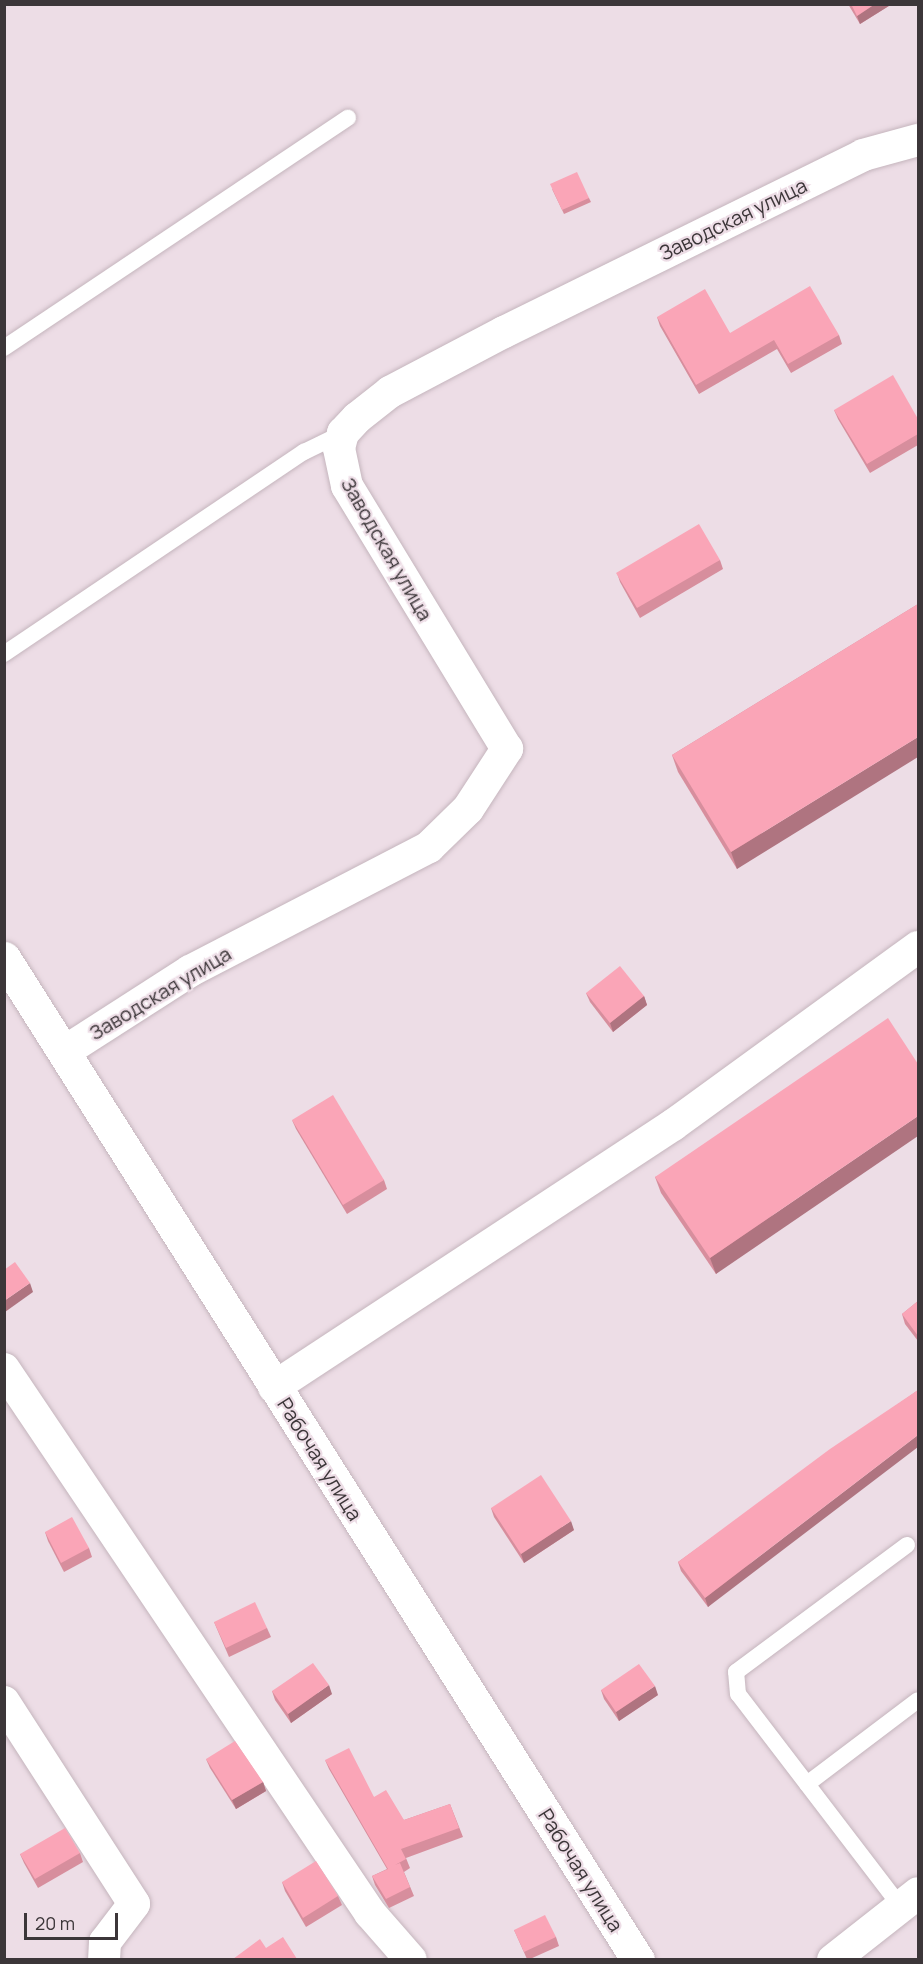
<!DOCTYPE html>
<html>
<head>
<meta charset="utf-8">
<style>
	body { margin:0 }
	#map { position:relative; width:923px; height:1964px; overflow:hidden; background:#eddde6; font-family:Manrope,sans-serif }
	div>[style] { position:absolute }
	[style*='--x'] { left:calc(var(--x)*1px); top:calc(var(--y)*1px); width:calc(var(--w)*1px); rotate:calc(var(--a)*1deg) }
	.roads { filter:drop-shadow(0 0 2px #c5b5bd) drop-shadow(0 0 2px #c5b5bd) }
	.service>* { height:16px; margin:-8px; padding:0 8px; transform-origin:8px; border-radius:8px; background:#fff }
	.minor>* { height:32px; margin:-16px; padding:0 16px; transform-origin:16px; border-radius:16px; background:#fff }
	.tertiary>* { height:33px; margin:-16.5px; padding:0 16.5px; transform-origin:16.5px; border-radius:16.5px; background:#fff }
	.wall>* { inset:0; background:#d78e9d }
	.shaded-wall>* { inset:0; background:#af7480 }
	.building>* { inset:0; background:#faa5b7 }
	span { translate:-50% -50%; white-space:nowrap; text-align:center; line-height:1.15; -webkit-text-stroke:4.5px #eddde6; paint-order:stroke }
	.street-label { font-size:20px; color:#3c3639 }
	.frame { position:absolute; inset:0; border:6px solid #3c3639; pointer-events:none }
	.scale { position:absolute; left:24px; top:1913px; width:94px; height:27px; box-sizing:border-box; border:3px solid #3c3639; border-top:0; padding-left:8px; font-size:18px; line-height:21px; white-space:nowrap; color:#3c3639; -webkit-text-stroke:4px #eddde6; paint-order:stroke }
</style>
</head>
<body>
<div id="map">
	<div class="roads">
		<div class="service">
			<div style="--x:4;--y:348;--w:414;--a:-33.8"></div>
			<div style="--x:4;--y:654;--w:362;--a:-34"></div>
			<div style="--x:304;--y:452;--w:43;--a:-26"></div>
			<div style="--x:807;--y:1784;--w:139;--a:-37.1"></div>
			<div style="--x:901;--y:1907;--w:268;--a:-127.4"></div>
			<div style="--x:738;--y:1694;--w:22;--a:-95"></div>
			<div style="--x:736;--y:1672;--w:213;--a:-36.6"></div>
		</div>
		<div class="minor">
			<div style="--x:64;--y:1052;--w:150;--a:-32.7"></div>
			<div style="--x:190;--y:971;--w:269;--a:-27.4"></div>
			<div style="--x:429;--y:847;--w:54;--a:-44.3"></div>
			<div style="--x:468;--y:809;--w:72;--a:-57"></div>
			<div style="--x:507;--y:749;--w:308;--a:-121.3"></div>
			<div style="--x:347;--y:486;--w:39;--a:-102"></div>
			<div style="--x:339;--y:448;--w:16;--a:-75"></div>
			<div style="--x:343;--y:433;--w:21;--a:-47"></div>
			<div style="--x:357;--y:418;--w:42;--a:-38.2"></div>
			<div style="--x:390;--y:392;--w:129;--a:-27.8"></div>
			<div style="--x:504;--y:332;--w:400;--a:-26.2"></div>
			<div style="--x:863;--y:155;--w:57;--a:-15.3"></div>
			<div style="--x:4;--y:1369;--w:656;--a:56.07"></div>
			<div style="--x:370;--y:1913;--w:62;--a:48.9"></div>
			<div style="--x:274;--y:1387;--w:477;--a:-33.3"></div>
			<div style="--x:673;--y:1125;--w:303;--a:-36"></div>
			<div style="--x:4;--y:1702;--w:240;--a:57.2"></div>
			<div style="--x:134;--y:1904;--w:48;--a:127.3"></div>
			<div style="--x:105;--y:1942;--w:18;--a:93"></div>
			<div style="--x:833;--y:1960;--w:108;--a:-38.2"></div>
		</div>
		<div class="tertiary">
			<div style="--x:4;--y:958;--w:1186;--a:57.68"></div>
		</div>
	</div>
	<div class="wall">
		<div style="clip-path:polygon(848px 4px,892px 4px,860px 24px)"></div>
		<div style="clip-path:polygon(552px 189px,589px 198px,591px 202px,564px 214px)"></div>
		<div style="clip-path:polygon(657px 317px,730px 333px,839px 335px,842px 344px,791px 373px,777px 349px,699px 394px,660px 326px)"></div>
		<div style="clip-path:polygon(834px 410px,918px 419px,918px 445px,870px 473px,838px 419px)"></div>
		<div style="clip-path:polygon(720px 560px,723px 569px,640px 618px,620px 582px,617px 573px)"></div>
		<div style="clip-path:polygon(918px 604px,737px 869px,678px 772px,672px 755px)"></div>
		<div style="clip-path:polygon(586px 993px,644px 996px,647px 1005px,613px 1032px,590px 1002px)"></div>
		<div style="clip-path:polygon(918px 1064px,716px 1274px,661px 1193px,655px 1177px)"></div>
		<div style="clip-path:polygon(292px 1120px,384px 1180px,387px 1189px,347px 1214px,296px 1129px)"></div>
		<div style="clip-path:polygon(918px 1301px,918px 1341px,905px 1324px,902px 1314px)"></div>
		<div style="clip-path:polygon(918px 1390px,708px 1607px,681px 1571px,678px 1562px)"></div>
		<div style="clip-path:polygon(491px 1508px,574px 1530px,524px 1563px,494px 1517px)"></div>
		<div style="clip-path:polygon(45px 1532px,89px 1548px,92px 1557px,64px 1572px,48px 1541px)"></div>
		<div style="clip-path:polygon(214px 1622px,267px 1628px,271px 1637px,229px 1657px)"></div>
		<div style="clip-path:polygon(601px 1690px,658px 1695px,619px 1721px,604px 1699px)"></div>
		<div style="clip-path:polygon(272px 1691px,332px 1694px,291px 1723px,275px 1700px)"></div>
		<div style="clip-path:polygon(206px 1759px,263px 1782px,266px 1791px,236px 1809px,210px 1768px)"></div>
		<div style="clip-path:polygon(325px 1760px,404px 1820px,450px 1804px,463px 1837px,406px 1858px,410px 1868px,404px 1872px,414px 1896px,389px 1908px,375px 1885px,372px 1876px,387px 1869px,329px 1769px)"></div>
		<div style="clip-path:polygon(80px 1853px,83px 1862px,38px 1888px,24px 1863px,20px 1854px)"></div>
		<div style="clip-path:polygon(282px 1882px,338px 1896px,342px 1905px,306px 1927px,285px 1891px)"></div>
		<div style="clip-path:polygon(514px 1930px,556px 1937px,559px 1946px,530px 1959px,527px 1959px)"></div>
	</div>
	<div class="shaded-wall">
		<div style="clip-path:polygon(875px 4px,892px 4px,860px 24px,857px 16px)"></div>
		<div style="clip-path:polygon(918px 737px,918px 757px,737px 869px,731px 852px)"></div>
		<div style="clip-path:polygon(644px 996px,647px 1005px,613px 1032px,610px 1023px)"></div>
		<div style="clip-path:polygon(918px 1116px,918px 1136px,716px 1274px,710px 1258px)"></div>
		<div style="clip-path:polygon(30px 1283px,33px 1292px,5px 1312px,4px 1301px)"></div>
		<div style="clip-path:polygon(918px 1435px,918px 1447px,708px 1607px,705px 1598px)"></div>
		<div style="clip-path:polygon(571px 1521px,574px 1530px,524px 1563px,521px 1554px)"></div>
		<div style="clip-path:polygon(329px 1685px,332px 1694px,291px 1723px,288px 1714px)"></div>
		<div style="clip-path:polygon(655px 1686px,658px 1695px,619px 1721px,616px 1712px)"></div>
		<div style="clip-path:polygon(263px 1782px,266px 1791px,236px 1809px,232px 1800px)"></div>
	</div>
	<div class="building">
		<div style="clip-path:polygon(851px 4px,875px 4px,857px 16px)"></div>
		<div style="clip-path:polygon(577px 172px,589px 198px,562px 210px,550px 184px)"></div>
		<div style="clip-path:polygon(810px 286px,839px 335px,788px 364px,774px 340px,696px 385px,657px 317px,705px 289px,730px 333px)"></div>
		<div style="clip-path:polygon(893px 375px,918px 419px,918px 434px,867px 464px,834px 410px)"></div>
		<div style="clip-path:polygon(699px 524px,720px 560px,637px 608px,616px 573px)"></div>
		<div style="clip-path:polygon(918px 604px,918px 737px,731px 852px,672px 755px)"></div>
		<div style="clip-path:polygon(620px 966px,644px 996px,610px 1023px,586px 993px)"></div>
		<div style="clip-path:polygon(888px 1018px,918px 1064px,918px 1116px,710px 1258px,655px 1177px)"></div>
		<div style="clip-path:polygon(333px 1095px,384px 1180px,343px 1205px,292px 1120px)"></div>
		<div style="clip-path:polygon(15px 1262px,30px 1283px,4px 1301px,4px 1270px)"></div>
		<div style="clip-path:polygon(918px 1301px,918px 1336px,902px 1314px)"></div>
		<div style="clip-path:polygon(918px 1390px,918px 1435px,705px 1598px,678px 1562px,830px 1449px)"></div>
		<div style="clip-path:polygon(541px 1475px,571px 1521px,521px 1554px,491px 1508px)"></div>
		<div style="clip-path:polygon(72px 1517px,89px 1548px,61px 1563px,45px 1532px)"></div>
		<div style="clip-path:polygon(255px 1602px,267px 1628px,226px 1648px,214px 1622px)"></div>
		<div style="clip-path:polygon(313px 1663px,329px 1685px,288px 1714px,272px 1691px)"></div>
		<div style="clip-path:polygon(639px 1664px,655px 1686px,616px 1712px,601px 1690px)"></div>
		<div style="clip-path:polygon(235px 1741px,263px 1782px,232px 1800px,206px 1759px)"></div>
		<div style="clip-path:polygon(349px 1748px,374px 1797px,386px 1790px,404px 1820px,450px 1804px,459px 1828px,401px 1849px,406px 1859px,395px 1865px,400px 1863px,410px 1887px,386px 1899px,372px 1876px,388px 1869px,325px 1760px)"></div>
		<div style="clip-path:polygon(65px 1828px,80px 1853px,35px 1879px,20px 1854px)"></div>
		<div style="clip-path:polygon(316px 1861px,338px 1896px,303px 1918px,282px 1882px)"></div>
		<div style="clip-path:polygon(545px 1915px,556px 1937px,524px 1952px,514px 1930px)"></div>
		<div style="clip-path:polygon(283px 1937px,297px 1959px,233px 1959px,260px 1939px,266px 1948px)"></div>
	</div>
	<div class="street-label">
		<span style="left:733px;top:219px;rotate:-26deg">Заводская улица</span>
		<span style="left:387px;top:549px;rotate:60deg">Заводская улица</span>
		<span style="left:160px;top:993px;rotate:-31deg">Заводская улица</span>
		<span style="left:320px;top:1459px;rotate:58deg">Рабочая улица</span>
		<span style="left:581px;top:1870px;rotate:58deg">Рабочая улица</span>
	</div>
	<div class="frame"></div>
	<div class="scale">20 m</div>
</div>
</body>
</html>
